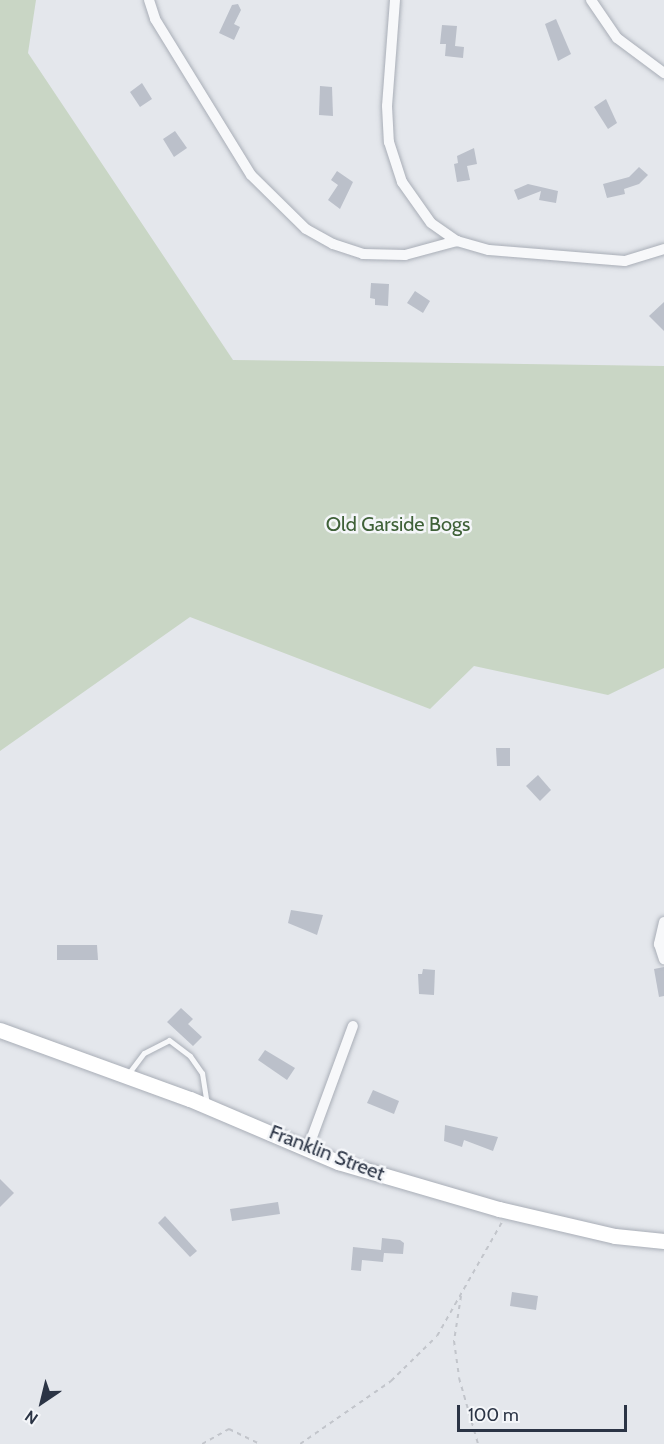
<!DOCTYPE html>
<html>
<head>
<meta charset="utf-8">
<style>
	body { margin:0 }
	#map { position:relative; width:664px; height:1444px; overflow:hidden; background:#e4e7ec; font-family:Cabin,sans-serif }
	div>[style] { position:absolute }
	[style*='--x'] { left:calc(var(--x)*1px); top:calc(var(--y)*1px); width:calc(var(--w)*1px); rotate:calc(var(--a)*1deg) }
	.green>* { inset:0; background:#c9d6c5 }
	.building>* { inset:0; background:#bbc0ca }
	.path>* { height:2px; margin-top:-1px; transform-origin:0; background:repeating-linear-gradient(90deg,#c2c5cb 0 4.5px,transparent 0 9px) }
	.roads { filter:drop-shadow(0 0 2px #a9aeb7) drop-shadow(0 0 2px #a9aeb7) }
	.lane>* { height:5px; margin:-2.5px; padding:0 2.5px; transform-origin:2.5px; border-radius:2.5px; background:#f7f8fa }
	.street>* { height:10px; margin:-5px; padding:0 5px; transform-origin:5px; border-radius:5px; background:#f7f8fa }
	.secondary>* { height:15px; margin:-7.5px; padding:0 7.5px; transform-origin:7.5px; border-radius:7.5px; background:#fff }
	span { translate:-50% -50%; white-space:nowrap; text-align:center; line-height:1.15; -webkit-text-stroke:5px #f4f6f9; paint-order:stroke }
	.park-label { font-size:20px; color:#3f6138 }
	.street-label { font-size:20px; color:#2b3445 }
	.north { position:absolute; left:12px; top:1372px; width:60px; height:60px; -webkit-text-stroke:4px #f4f6f9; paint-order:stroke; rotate:215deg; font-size:16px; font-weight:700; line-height:24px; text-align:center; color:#2b3445 }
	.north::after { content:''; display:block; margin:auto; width:21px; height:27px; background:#2b3445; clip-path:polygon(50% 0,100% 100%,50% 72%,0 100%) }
	.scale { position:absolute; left:457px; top:1405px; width:170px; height:27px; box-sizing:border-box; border:3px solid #2b3445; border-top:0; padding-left:8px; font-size:18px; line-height:21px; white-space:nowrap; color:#2b3445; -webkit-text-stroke:4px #f4f6f9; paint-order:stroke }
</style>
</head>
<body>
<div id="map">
	<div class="green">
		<div style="clip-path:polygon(0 0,36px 0,28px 53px,233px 360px,664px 366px,664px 668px,608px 695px,474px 666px,430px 709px,190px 617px,0 751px)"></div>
	</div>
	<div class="building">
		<div style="clip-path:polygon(238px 4px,241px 10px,234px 24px,240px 27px,234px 40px,219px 33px,232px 5px)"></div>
		<div style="clip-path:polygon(556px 19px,571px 54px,558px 61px,545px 24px)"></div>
		<div style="clip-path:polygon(442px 25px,457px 26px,455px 46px,464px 47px,463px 58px,445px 56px,446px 44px,440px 44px)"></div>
		<div style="clip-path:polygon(142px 83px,152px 99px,140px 107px,130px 92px)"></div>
		<div style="clip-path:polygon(320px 86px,332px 87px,333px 116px,319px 115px)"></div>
		<div style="clip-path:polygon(606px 99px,617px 123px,608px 129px,594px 107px)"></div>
		<div style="clip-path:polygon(175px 131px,187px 148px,174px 157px,163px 139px)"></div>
		<div style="clip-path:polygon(474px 148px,477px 164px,467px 166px,470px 180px,457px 182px,454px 164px,458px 163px,457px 156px)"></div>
		<div style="clip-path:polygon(639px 167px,648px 175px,639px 184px,624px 189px,625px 194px,607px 198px,603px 184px,629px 177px)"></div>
		<div style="clip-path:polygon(337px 171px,353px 182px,340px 209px,328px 200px,338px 185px,331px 180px)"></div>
		<div style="clip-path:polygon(528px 184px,558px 191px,556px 203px,539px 200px,541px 191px,518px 200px,514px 190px)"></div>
		<div style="clip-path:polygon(371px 283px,389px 284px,388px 306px,375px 305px,375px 299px,370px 298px)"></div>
		<div style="clip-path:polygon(415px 291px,430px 301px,423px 313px,407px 303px)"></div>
		<div style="clip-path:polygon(664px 302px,664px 331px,649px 316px)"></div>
		<div style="clip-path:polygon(496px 748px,510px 748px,510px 766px,497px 766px)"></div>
		<div style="clip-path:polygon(538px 775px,551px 790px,540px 801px,526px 786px)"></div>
		<div style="clip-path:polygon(291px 910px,323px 915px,317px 935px,288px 923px)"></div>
		<div style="clip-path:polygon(57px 945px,97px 945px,98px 960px,57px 960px)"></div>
		<div style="clip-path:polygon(664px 967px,664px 996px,659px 997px,654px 969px)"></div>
		<div style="clip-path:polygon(423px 969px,435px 970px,434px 995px,419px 994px,418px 974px,422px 974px)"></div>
		<div style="clip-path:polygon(181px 1008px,193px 1019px,188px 1024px,202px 1037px,193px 1046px,167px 1022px)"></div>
		<div style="clip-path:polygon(265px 1050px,295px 1068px,287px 1080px,258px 1060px)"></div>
		<div style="clip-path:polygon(373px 1090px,399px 1101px,394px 1114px,367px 1103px)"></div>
		<div style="clip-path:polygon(445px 1125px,498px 1137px,493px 1151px,464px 1140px,462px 1147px,444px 1141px)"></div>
		<div style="clip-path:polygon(0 1179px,14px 1193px,0 1207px)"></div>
		<div style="clip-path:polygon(278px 1202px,280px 1214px,232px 1221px,230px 1209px)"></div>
		<div style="clip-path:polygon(165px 1216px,197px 1251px,190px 1257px,158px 1223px)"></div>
		<div style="clip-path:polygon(382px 1238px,400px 1240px,404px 1243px,403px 1254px,384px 1253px,383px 1262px,362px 1260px,361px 1271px,351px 1270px,353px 1247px,381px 1250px)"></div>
		<div style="clip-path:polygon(512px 1292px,538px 1296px,536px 1310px,510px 1306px)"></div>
	</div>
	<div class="path">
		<div style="--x:461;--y:1296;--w:46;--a:98.8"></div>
		<div style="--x:454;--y:1341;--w:37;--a:82"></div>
		<div style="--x:459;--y:1378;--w:69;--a:73.9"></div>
		<div style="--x:202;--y:1444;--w:31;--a:-29"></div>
		<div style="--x:229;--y:1429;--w:34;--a:26"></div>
		<div style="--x:300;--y:1444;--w:111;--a:-34.7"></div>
		<div style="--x:391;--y:1381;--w:64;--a:-44.4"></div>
		<div style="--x:437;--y:1336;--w:131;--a:-60.3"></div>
	</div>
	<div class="roads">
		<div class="lane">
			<div style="--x:128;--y:1074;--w:26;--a:-53"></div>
			<div style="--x:144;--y:1053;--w:28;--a:-27"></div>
			<div style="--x:169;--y:1040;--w:26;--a:37"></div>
			<div style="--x:190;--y:1056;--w:21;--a:55"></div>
			<div style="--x:202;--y:1073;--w:31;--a:81"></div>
		</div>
		<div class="street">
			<div style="--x:149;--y:0;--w:20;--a:72"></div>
			<div style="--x:155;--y:19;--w:183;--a:58.4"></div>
			<div style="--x:251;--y:175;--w:77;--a:44.5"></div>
			<div style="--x:306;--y:229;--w:31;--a:29"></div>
			<div style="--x:333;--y:244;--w:32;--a:18"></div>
			<div style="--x:363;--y:254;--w:42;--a:1.4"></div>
			<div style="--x:405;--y:255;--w:54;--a:-15.1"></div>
			<div style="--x:395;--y:0;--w:106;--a:94.3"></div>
			<div style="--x:387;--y:106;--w:36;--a:87"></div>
			<div style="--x:389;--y:142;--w:42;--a:72"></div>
			<div style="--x:402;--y:182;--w:50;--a:54.7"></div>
			<div style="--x:431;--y:223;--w:32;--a:35"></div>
			<div style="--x:457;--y:241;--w:33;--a:16"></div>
			<div style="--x:489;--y:250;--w:136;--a:4.6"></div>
			<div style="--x:625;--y:261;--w:41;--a:-17.1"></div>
			<div style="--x:591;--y:0;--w:46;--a:55.6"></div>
			<div style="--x:617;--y:38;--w:59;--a:36.7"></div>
			<div style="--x:664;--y:922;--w:23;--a:103"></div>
			<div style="--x:659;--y:944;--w:16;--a:72"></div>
			<div style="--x:308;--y:1148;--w:130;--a:-69.8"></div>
		</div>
		<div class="secondary">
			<div style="--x:0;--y:1030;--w:202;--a:20"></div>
			<div style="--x:190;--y:1099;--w:161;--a:23.1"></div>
			<div style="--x:338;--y:1162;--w:168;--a:16.3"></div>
			<div style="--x:499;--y:1209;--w:119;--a:13.1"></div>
			<div style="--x:615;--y:1236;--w:49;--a:5.8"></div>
		</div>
	</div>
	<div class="park-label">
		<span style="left:398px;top:524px">Old Garside Bogs</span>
	</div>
	<div class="street-label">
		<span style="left:327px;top:1153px;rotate:21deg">Franklin Street</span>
	</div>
	<div class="north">N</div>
	<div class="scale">100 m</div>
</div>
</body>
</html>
